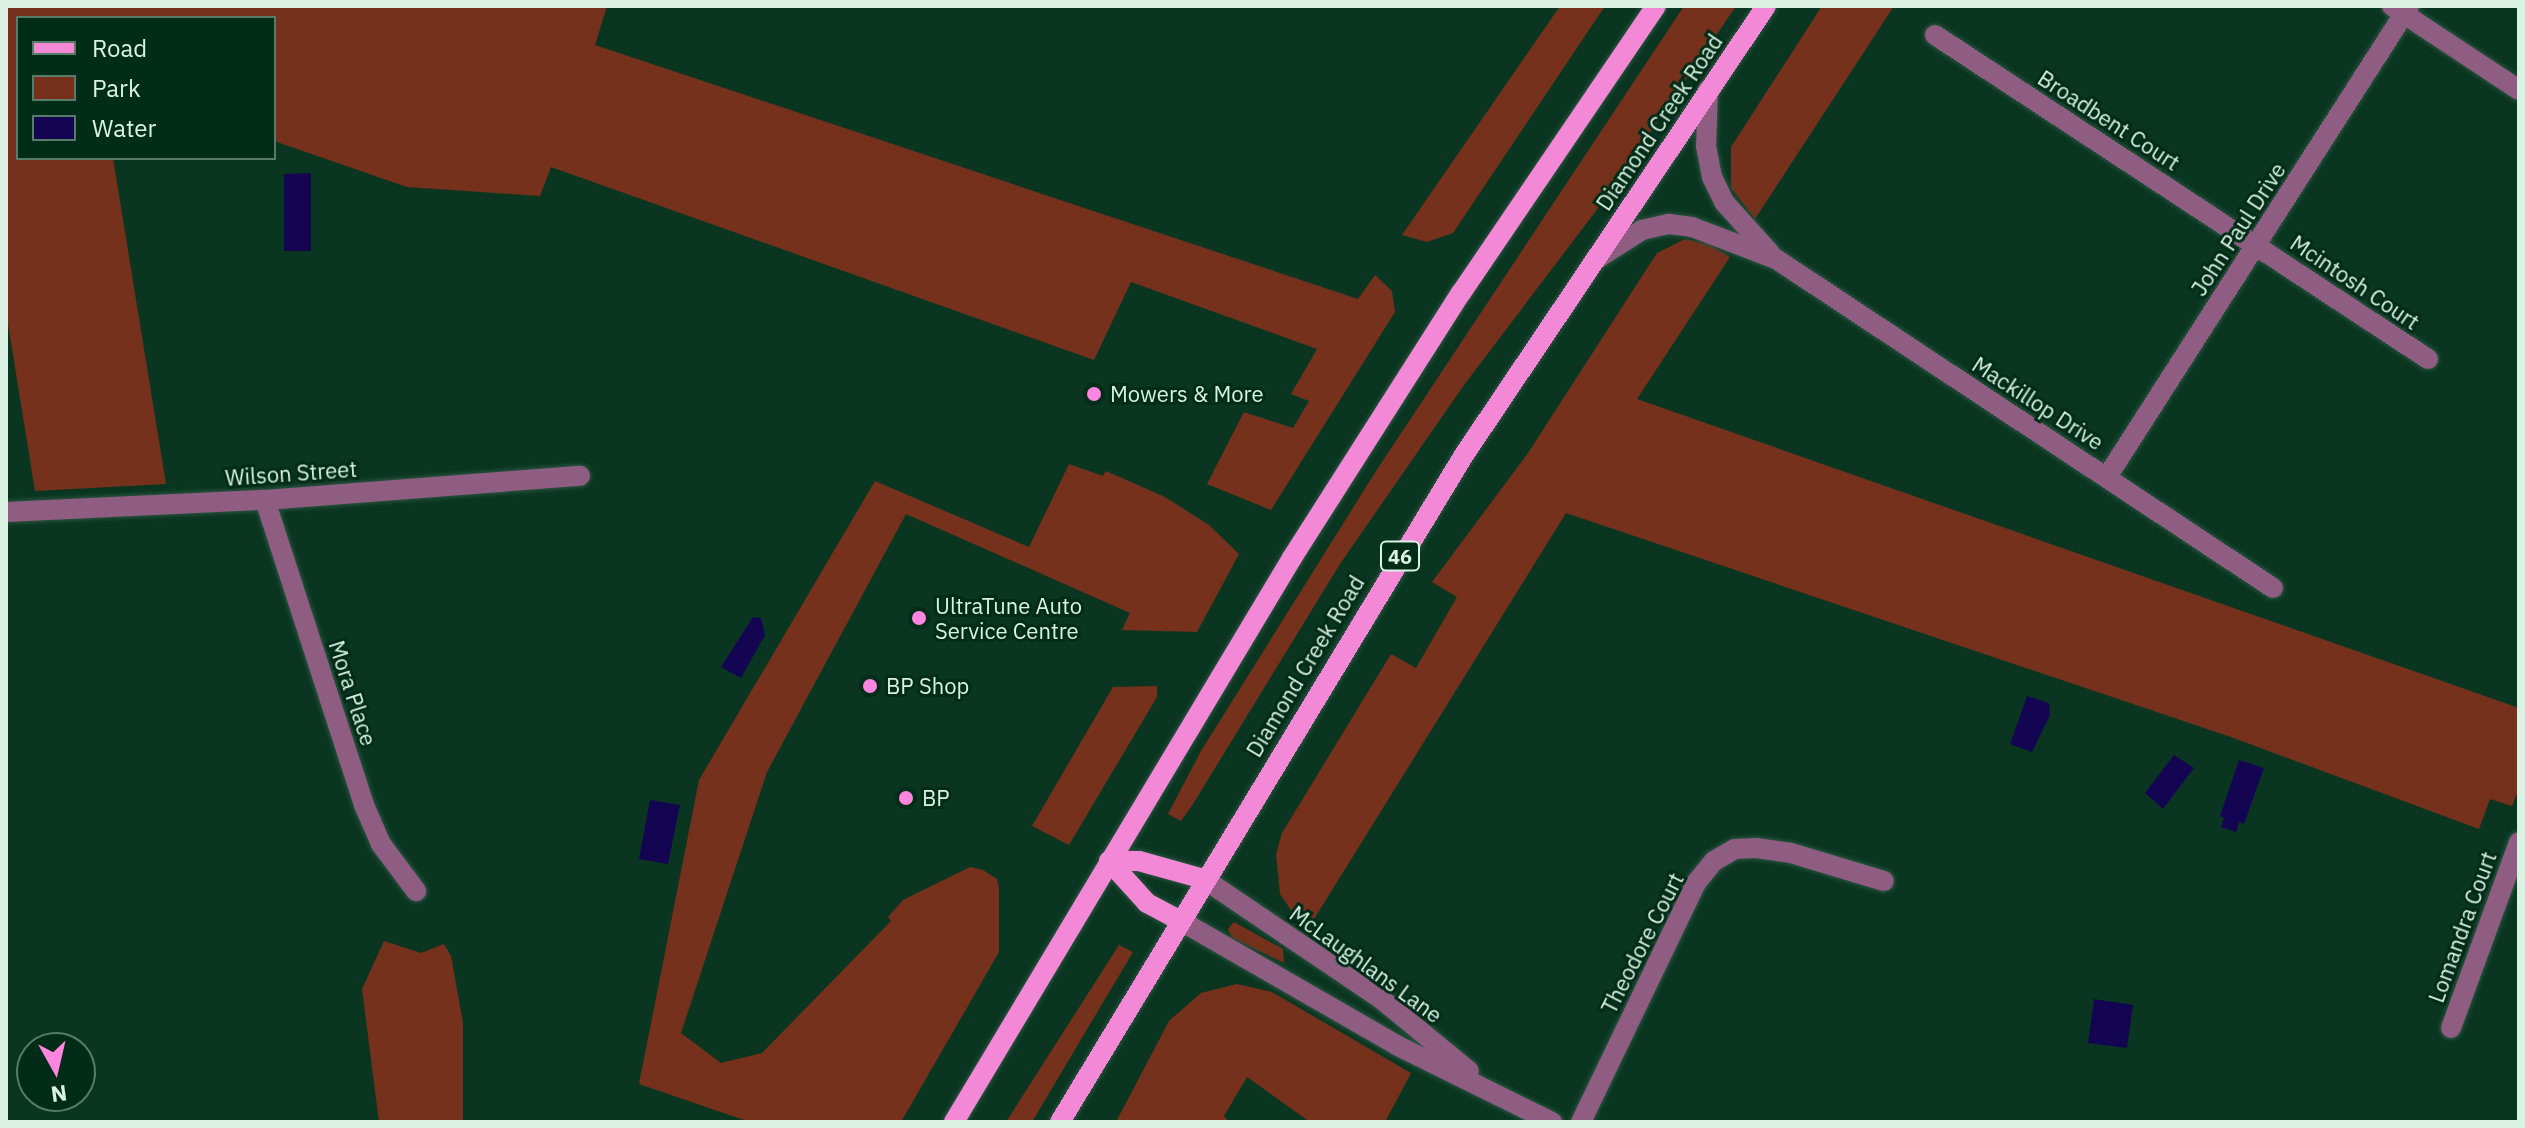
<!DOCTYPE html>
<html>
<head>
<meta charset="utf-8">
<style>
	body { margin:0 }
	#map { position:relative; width:2525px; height:1128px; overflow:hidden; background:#0a3621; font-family:"IBM Plex Sans",sans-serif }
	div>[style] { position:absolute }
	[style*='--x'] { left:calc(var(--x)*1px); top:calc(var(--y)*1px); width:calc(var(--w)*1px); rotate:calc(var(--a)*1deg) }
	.green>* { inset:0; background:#75311c }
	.water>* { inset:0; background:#140553 }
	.roads { filter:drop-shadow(0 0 2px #2b5440) drop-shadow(0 0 2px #2b5440) }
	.minor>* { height:20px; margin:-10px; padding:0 10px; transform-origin:10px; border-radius:10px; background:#905d82 }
	.major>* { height:20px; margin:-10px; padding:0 10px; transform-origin:10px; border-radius:10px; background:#f389d6 }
	.dots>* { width:22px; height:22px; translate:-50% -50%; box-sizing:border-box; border:4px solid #002c18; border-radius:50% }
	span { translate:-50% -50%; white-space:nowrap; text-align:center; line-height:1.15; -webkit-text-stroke:6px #002c18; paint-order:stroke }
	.shield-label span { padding:2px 6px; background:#002c18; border:2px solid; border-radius:6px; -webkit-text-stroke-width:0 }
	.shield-label { font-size:20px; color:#daf1e3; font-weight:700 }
	.street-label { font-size:22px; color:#daf1e3 }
	.poi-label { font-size:22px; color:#daf1e3 }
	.left { translate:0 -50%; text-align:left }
	.frame { position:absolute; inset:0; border:8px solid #daf1e3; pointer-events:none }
	.legend { position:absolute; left:16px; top:16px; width:260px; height:144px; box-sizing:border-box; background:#002c18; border:2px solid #577b69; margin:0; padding:10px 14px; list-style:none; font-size:24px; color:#daf1e3 }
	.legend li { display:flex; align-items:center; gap:16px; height:40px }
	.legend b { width:40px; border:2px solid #577b69 }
	.north { position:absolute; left:16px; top:1032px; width:80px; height:80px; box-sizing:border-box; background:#002c18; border:2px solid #577b69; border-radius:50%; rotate:172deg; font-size:22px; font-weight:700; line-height:32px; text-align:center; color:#daf1e3 }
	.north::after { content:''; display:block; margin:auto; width:28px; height:36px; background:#ff85df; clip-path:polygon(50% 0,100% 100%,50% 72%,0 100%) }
</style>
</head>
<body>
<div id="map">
	<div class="green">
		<div style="clip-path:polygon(6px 6px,607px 6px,595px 45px,1358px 299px,1375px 275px,1392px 291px,1395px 312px,1271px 510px,1207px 484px,1244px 412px,1293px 428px,1309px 401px,1291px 394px,1317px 349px,1131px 282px,1094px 360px,551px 167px,540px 196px,407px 187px,274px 141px,274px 18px,18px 18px,18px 158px,113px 158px,166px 484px,35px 491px,6px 312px)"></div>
		<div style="clip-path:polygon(1560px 6px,1605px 6px,1453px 233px,1427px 242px,1402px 235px)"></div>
		<div style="clip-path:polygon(1684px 6px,1736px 6px,1608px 195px,1464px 385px,1340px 564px,1193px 804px,1181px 821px,1168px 814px,1201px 751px,1376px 471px)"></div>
		<div style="clip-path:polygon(1822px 6px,1894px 6px,1755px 219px,1731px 188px,1731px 147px)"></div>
		<div style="clip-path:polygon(1685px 239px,1709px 244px,1730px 257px,1637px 399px,2519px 708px,2519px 788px,2512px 806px,2490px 799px,2479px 829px,2231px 737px,1566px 513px,1306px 932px,1280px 894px,1276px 854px,1282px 833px,1391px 654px,1416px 668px,1457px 597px,1432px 582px,1528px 453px,1657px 253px)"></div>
		<div style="clip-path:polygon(1069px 464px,1103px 476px,1106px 471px,1165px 497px,1209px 525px,1239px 554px,1197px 632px,1122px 630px,1130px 613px,906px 514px,767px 772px,681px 1033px,721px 1063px,762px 1053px,891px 921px,888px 917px,903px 900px,970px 867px,983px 870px,997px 879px,999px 888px,999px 952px,901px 1122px,750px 1122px,639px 1084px,699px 780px,875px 481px,1029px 547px)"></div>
		<div style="clip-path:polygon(1157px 686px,1157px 697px,1069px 845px,1032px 826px,1113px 687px)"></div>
		<div style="clip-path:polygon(1234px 922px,1283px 949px,1284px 963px,1232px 938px,1228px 929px)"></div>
		<div style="clip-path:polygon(384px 941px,421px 953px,444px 944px,451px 956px,463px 1023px,463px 1122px,379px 1122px,362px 989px)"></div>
		<div style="clip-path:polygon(1119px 945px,1133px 952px,1032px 1122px,1006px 1122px)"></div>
		<div style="clip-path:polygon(1237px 984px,1272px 992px,1411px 1073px,1385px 1122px,1310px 1122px,1247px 1077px,1224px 1116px,1229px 1122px,1116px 1122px,1169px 1021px,1201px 993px)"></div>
	</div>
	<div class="water">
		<div style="clip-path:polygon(311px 173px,311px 251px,284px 251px,284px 174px)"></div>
		<div style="clip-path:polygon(753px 617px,761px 618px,765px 635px,741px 678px,721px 667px)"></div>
		<div style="clip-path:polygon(2027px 696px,2049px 703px,2050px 715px,2032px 752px,2010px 744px)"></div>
		<div style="clip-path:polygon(2174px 755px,2194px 768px,2163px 809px,2145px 793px)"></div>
		<div style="clip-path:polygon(2239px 760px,2264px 768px,2244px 824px,2239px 822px,2236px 832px,2221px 827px,2224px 818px,2220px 816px)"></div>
		<div style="clip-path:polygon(650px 800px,680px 805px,668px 864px,639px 859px)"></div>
		<div style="clip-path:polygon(2094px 999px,2133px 1005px,2127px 1048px,2088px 1043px)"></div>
	</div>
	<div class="roads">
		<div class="minor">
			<div style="--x:2392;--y:6;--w:152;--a:33.5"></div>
			<div style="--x:1935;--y:35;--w:590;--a:33.31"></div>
			<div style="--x:1708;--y:90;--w:56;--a:92"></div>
			<div style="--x:1706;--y:146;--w:32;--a:79"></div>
			<div style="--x:1712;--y:177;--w:28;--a:64"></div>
			<div style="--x:1724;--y:202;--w:69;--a:48"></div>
			<div style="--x:1595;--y:260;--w:56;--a:-32.6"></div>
			<div style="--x:1642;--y:230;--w:28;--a:-13"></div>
			<div style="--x:1669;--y:224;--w:23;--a:7"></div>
			<div style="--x:1692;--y:227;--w:90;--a:20.9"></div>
			<div style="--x:1776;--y:259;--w:596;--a:33.5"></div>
			<div style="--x:2107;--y:477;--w:560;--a:-57.33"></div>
			<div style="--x:265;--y:500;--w:321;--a:72"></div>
			<div style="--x:364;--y:805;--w:43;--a:66.4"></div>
			<div style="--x:381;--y:844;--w:59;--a:53.3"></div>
			<div style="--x:6;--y:512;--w:259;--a:-2.7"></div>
			<div style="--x:265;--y:500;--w:316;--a:-4.4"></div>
			<div style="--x:1204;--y:879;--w:212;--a:34.1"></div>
			<div style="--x:1380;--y:998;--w:115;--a:39.4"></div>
			<div style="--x:1181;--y:921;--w:250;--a:29.9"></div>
			<div style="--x:1398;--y:1046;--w:172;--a:26.3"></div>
			<div style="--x:2451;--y:1028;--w:198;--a:-69.9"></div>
			<div style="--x:1581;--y:1122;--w:265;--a:-64.3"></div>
			<div style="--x:1696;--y:883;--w:28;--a:-51"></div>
			<div style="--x:1714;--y:861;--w:24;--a:-30"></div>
			<div style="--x:1735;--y:849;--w:21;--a:-3"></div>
			<div style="--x:1756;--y:848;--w:35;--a:8"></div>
			<div style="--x:1791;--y:853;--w:97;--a:16.8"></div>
		</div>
		<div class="major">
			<div style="--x:1109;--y:861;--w:30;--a:0"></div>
			<div style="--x:1139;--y:861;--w:67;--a:15.5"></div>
			<div style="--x:1109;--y:861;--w:57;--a:47.9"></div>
			<div style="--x:1147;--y:903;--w:38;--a:28"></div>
			<div style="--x:954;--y:1122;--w:658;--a:-59.07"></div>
			<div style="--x:1292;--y:558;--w:314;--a:-57.5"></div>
			<div style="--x:1461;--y:293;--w:347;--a:-55.8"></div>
			<div style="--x:1060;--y:1122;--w:780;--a:-58.8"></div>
			<div style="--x:1464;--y:455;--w:541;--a:-56.07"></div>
		</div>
	</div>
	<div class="dots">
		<div style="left:1094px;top:394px;background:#ff85df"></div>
		<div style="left:919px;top:618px;background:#ff85df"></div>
		<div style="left:870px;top:686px;background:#ff85df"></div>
		<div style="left:906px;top:798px;background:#ff85df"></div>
	</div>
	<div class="shield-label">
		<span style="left:1400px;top:556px">46</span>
	</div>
	<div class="street-label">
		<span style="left:2109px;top:120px;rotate:33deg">Broadbent Court</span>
		<span style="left:1659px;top:122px;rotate:-56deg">Diamond Creek Road</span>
		<span style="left:2238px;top:229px;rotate:-57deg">John Paul Drive</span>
		<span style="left:2355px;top:282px;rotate:34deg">Mcintosh Court</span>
		<span style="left:2038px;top:403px;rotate:33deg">Mackillop Drive</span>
		<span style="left:291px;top:473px;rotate:-4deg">Wilson Street</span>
		<span style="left:1305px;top:666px;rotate:-59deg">Diamond Creek Road</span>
		<span style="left:353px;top:693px;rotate:72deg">Mora Place</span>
		<span style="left:2462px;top:927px;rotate:-70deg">Lomandra Court</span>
		<span style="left:1642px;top:943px;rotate:-63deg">Theodore Court</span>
		<span style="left:1366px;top:964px;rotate:36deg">McLaughlans Lane</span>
	</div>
	<div class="poi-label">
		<span class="left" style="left:1110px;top:394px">Mowers &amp; More</span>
		<span class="left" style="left:935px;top:618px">UltraTune Auto<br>Service Centre</span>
		<span class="left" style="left:886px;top:686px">BP Shop</span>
		<span class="left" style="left:922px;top:798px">BP</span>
	</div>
	<div class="frame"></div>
	<ul class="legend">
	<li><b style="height:10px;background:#f389d6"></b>Road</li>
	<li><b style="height:22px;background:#75311c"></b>Park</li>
	<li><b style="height:22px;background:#140553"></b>Water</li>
	</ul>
	<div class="north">N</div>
</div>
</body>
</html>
